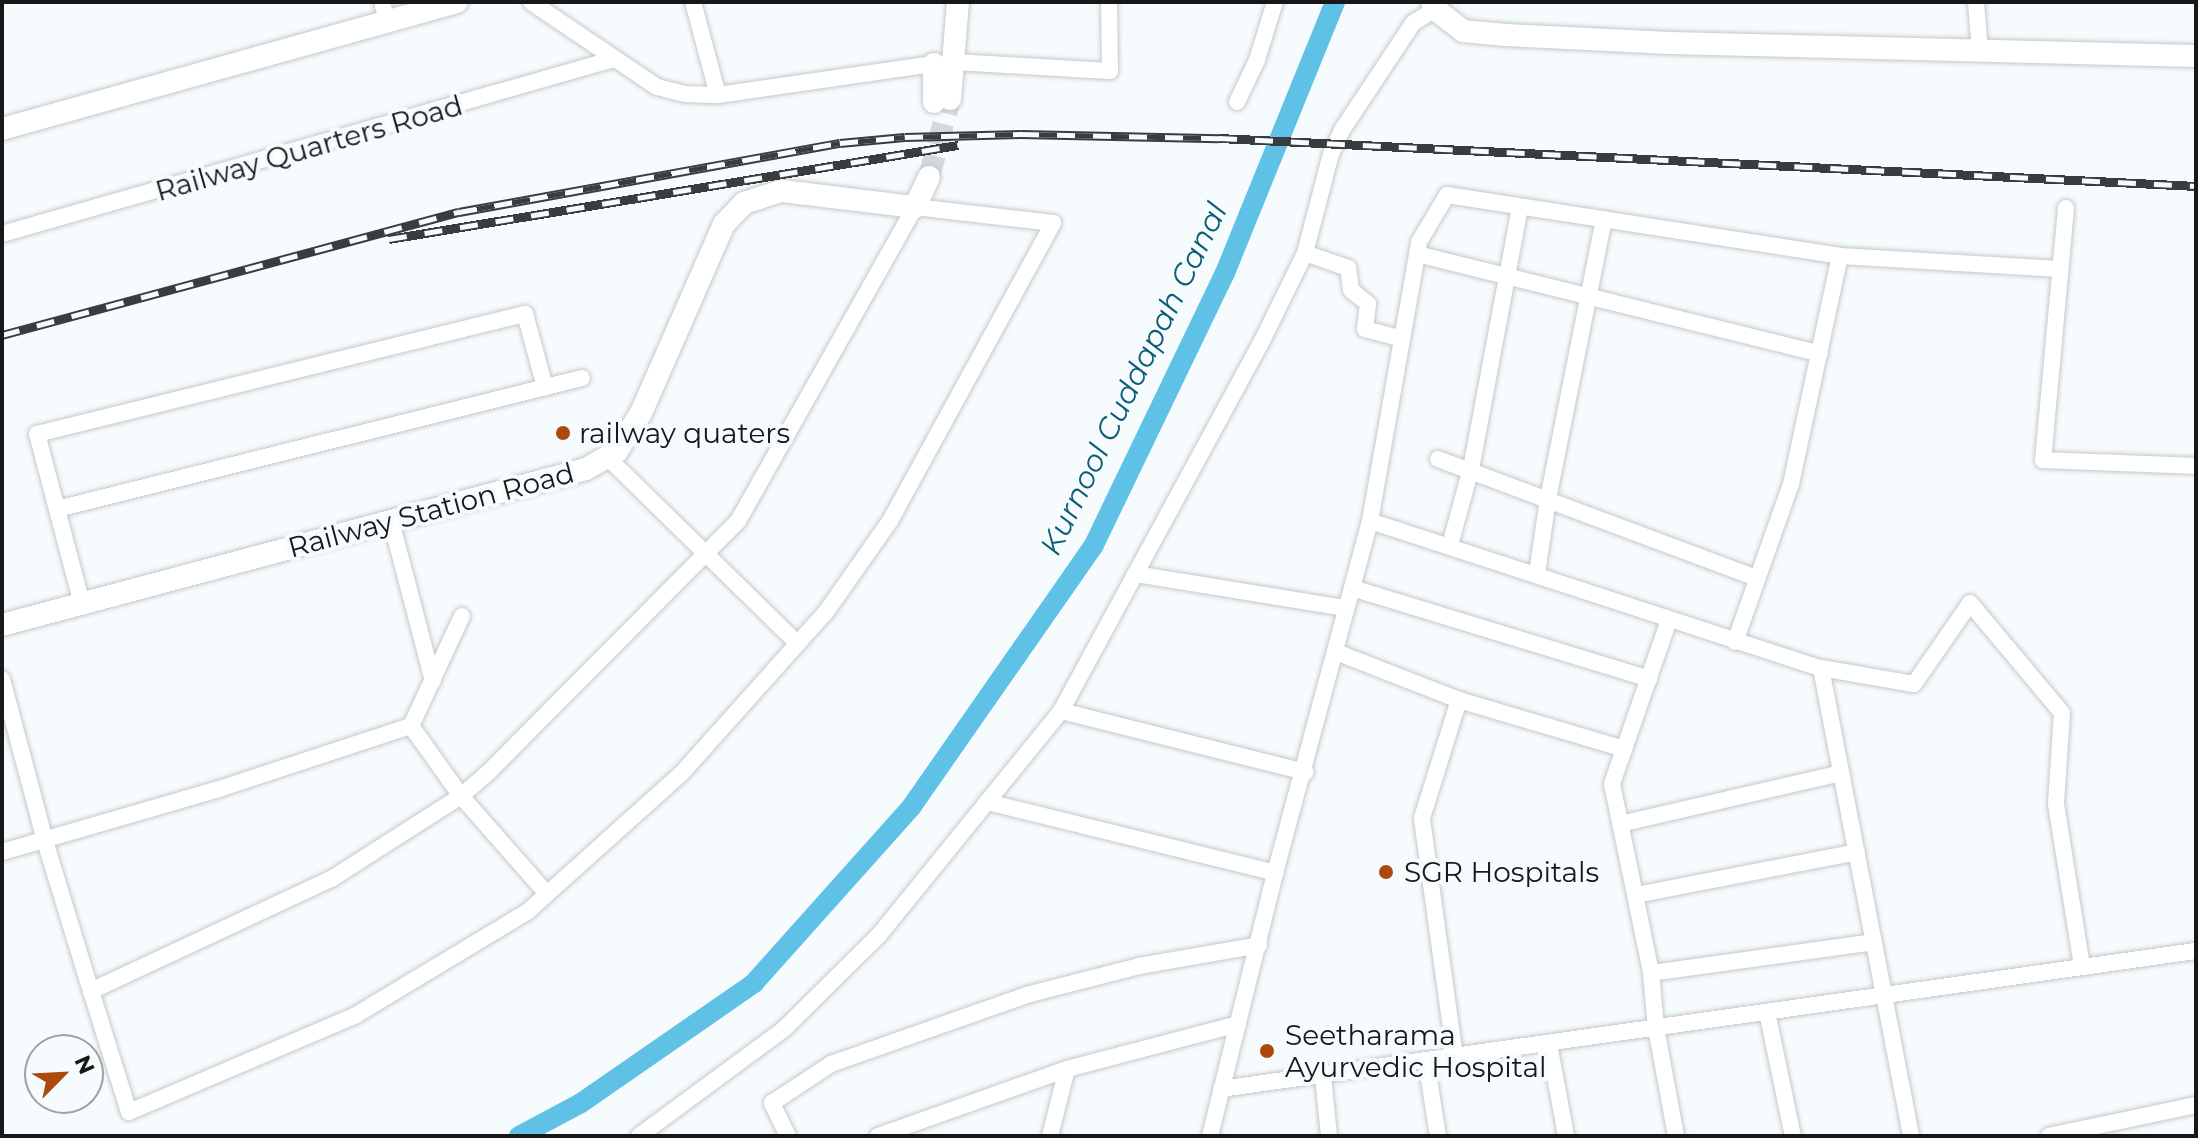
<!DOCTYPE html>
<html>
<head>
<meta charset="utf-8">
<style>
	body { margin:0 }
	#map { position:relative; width:2198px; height:1138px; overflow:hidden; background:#f6fbfd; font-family:Montserrat,sans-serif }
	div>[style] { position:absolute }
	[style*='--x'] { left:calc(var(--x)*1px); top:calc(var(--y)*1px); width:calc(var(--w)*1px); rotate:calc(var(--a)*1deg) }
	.canal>* { height:20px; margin:-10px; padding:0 10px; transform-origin:10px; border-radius:10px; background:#60c1e6 }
	.secondary-tunnel>* { height:22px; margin-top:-11px; transform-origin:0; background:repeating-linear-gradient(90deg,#d5d9db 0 22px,transparent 0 33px) }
	.roads { filter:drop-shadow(0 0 2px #c5c9cb) drop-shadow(0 0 2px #c5c9cb) }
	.street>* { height:16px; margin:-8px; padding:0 8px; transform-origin:8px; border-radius:8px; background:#fff }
	.secondary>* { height:22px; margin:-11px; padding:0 11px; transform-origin:11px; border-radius:11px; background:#fff }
	.rail>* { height:9px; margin-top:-4.5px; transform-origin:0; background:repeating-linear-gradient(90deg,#f6fbfd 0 18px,#3a3c3d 0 36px); box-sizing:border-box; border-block:2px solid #3a3c3d }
	.dots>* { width:22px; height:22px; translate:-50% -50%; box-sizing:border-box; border:4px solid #f6fbfd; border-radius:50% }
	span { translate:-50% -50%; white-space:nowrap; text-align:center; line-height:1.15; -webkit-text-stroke:8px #f6fbfd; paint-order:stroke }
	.street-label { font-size:28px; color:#171919 }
	.poi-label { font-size:28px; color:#171919 }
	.left { translate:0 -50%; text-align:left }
	.water-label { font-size:30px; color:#0d5d77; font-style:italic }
	.frame { position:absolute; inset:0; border:4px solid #171919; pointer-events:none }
	.north { position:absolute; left:24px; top:1034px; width:80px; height:80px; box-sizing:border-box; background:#f6fbfd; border:2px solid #9da1a2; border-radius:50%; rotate:66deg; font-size:22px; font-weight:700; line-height:32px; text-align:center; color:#171919 }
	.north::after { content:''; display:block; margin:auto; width:28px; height:36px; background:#ac4a0d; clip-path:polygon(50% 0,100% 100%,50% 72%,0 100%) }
</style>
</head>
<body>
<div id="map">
	<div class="canal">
		<div style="--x:519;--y:1136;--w:70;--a:-28"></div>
		<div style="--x:581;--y:1103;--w:211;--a:-34.7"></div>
		<div style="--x:754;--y:983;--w:237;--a:-48.2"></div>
		<div style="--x:912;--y:806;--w:316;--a:-55.1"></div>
		<div style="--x:1093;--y:547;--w:304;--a:-64.3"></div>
		<div style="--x:1225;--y:273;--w:292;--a:-67.9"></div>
	</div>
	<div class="secondary-tunnel">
		<div style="--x:929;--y:177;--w:81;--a:-74.9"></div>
	</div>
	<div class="roads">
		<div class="street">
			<div style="--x:382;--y:2;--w:23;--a:75"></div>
			<div style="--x:531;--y:2;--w:152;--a:34"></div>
			<div style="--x:657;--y:87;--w:29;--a:14"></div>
			<div style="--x:685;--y:94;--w:33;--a:2"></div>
			<div style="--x:718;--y:95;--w:218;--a:-8.2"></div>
			<div style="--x:693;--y:2;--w:96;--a:75"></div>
			<div style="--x:1976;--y:2;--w:50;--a:85.4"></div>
			<div style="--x:955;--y:62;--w:155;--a:3.3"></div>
			<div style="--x:1110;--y:71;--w:69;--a:-90.8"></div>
			<div style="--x:1237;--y:102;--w:47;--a:-64.5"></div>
			<div style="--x:1257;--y:60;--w:61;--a:-72.8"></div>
			<div style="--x:2066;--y:208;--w:253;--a:95.2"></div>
			<div style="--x:2043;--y:460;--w:153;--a:2.2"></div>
			<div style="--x:2;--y:234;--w:637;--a:-15.96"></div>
			<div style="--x:1305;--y:253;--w:46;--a:19.2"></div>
			<div style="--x:1348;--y:268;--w:22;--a:82"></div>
			<div style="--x:1351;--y:290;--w:22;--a:39"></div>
			<div style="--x:1368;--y:304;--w:25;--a:97"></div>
			<div style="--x:1365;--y:329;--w:38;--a:15"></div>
			<div style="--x:1417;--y:254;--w:415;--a:13.9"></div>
			<div style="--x:607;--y:457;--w:267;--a:44.4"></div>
			<div style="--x:1438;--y:459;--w:340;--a:20.5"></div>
			<div style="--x:57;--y:509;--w:541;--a:-14.01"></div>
			<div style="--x:391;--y:521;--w:165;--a:75.3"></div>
			<div style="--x:1370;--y:521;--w:474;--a:18.1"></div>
			<div style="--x:1821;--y:668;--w:94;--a:9.8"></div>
			<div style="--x:1914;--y:684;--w:98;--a:-55.3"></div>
			<div style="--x:1970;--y:603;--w:143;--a:50.1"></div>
			<div style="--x:2062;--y:713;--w:91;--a:93.8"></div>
			<div style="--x:2056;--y:804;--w:165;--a:80.9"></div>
			<div style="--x:1450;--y:545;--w:79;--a:-74.6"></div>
			<div style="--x:1471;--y:469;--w:267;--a:-79.4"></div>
			<div style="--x:1537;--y:573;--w:75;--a:-81.5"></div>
			<div style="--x:1548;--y:499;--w:285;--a:-78.7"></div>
			<div style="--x:1135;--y:574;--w:213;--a:9.2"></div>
			<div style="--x:1352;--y:588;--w:311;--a:17"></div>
			<div style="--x:82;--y:604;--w:176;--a:-104.8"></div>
			<div style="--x:37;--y:434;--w:503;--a:-13.82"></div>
			<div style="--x:525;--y:314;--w:76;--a:74.7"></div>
			<div style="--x:1669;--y:620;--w:174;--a:109.2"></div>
			<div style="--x:1612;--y:784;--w:193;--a:78.3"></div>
			<div style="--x:1651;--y:973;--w:55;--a:84.8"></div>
			<div style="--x:1656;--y:1028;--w:110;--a:79.5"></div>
			<div style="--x:1735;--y:642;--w:168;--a:-70.5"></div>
			<div style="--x:1791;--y:484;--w:233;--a:-77.9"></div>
			<div style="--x:1840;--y:256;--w:220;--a:3.4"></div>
			<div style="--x:1336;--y:652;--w:132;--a:21.3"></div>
			<div style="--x:1821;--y:668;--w:477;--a:79.1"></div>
			<div style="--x:2;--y:679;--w:168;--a:75.1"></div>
			<div style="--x:45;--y:841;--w:157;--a:73"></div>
			<div style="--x:91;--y:991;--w:127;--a:72.6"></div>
			<div style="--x:129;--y:1112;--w:247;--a:-23.1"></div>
			<div style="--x:356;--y:1015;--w:200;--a:-31.1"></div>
			<div style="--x:527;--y:912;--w:207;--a:-41.9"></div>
			<div style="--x:681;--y:774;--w:217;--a:-48.2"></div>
			<div style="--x:826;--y:612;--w:111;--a:-54.9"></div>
			<div style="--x:890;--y:521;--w:340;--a:-61.3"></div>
			<div style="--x:1053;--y:223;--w:139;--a:-173.4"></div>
			<div style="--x:915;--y:207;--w:360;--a:119.4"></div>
			<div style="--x:738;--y:521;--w:351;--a:134.8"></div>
			<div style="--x:491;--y:770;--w:40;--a:139"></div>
			<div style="--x:461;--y:796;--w:154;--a:147.4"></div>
			<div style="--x:331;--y:879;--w:265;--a:155"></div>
			<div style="--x:1061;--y:711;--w:252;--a:14"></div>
			<div style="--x:411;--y:726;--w:86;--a:54.5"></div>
			<div style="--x:461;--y:796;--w:130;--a:48.7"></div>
			<div style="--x:987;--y:802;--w:297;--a:13.8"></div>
			<div style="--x:1620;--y:824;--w:227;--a:-13"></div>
			<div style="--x:2;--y:852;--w:226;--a:-16.2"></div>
			<div style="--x:219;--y:789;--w:202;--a:-18.2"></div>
			<div style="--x:411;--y:726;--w:121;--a:-65.1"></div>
			<div style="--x:1636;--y:895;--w:225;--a:-11"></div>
			<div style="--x:1651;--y:973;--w:225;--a:-7.9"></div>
			<div style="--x:1767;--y:1012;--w:127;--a:78.2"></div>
			<div style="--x:1549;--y:1044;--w:94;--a:79.5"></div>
			<div style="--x:1455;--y:1057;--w:241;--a:-97.9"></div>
			<div style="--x:1422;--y:818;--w:124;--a:-72.6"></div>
			<div style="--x:1459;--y:700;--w:172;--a:16.5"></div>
			<div style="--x:1426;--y:1061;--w:76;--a:80.9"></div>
			<div style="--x:1323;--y:1076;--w:60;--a:84.3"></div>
			<div style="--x:1221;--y:1089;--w:985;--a:-8.06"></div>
			<div style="--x:639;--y:1136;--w:180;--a:-36.4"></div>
			<div style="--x:784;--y:1029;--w:134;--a:-44.7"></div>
			<div style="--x:879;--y:935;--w:289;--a:-50.9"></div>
			<div style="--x:1061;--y:711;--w:419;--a:-61.5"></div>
			<div style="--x:1261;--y:343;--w:100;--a:-63.9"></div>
			<div style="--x:1305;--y:253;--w:102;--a:-75.3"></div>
			<div style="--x:1331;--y:154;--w:26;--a:-65"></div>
			<div style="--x:1342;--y:130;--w:128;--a:-56.4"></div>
			<div style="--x:1413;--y:23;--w:26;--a:-32"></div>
			<div style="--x:788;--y:1136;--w:37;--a:-116"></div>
			<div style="--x:772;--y:1103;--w:71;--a:-33.5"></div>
			<div style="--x:831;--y:1064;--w:211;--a:-19.4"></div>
			<div style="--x:1030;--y:994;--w:113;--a:-14.4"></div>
			<div style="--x:1139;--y:966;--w:122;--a:-9.9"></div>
			<div style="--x:878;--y:1136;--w:201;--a:-19.5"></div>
			<div style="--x:1067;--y:1069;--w:177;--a:-14.7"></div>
			<div style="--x:1050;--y:1136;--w:69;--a:-75.8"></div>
			<div style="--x:1210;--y:1136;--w:271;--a:-76.1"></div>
			<div style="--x:1275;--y:873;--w:365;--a:-74.9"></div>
			<div style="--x:1370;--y:521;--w:283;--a:-80"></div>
			<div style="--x:1419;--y:242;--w:55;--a:-59.2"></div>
			<div style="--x:1447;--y:195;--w:398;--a:8.8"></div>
			<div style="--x:2049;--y:1136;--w:150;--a:-11.9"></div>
		</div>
		<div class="secondary">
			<div style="--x:1432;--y:2;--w:8;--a:67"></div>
			<div style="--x:1435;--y:9;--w:36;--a:38"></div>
			<div style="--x:1463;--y:31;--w:43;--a:5.3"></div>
			<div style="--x:1506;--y:35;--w:164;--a:2.8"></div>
			<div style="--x:1670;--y:43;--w:526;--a:1.42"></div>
			<div style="--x:934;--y:64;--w:38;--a:90"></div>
			<div style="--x:950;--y:99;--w:97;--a:-85.3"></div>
			<div style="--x:2;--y:129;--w:472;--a:-15.6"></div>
			<div style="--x:2;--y:625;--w:604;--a:-14.96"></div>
			<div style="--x:586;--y:469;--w:36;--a:-30"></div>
			<div style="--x:617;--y:451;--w:45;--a:-57.7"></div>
			<div style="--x:641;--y:413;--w:206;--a:-66.3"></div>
			<div style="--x:724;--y:224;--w:29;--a:-46"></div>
			<div style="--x:744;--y:203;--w:40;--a:-18"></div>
			<div style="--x:782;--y:191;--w:134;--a:6.9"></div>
			<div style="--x:915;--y:207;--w:33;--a:-65"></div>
		</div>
	</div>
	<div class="rail">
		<div style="--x:389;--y:239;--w:577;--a:-9.38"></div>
		<div style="--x:2;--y:335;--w:473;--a:-15.1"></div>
		<div style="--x:459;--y:212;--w:387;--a:-10.3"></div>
		<div style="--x:840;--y:143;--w:65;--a:-5.3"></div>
		<div style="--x:905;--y:137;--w:116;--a:-1.5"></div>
		<div style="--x:1021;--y:134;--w:198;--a:1.2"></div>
		<div style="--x:1219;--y:138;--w:978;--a:2.81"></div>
	</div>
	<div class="dots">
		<div style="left:563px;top:433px;background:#ac4a0d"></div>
		<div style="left:1386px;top:872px;background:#ac4a0d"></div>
		<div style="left:1267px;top:1051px;background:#ac4a0d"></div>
	</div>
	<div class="street-label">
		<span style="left:309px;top:148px;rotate:-16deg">Railway Quarters Road</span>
		<span style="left:431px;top:510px;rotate:-15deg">Railway Station Road</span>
	</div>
	<div class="poi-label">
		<span class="left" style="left:579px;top:433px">railway quaters</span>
		<span class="left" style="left:1404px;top:872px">SGR Hospitals</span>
		<span class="left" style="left:1285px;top:1051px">Seetharama<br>Ayurvedic Hospital</span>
	</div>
	<div class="water-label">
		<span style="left:1134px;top:379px;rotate:-64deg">Kurnool Cuddapah Canal</span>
	</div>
	<div class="frame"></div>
	<div class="north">N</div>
</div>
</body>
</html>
